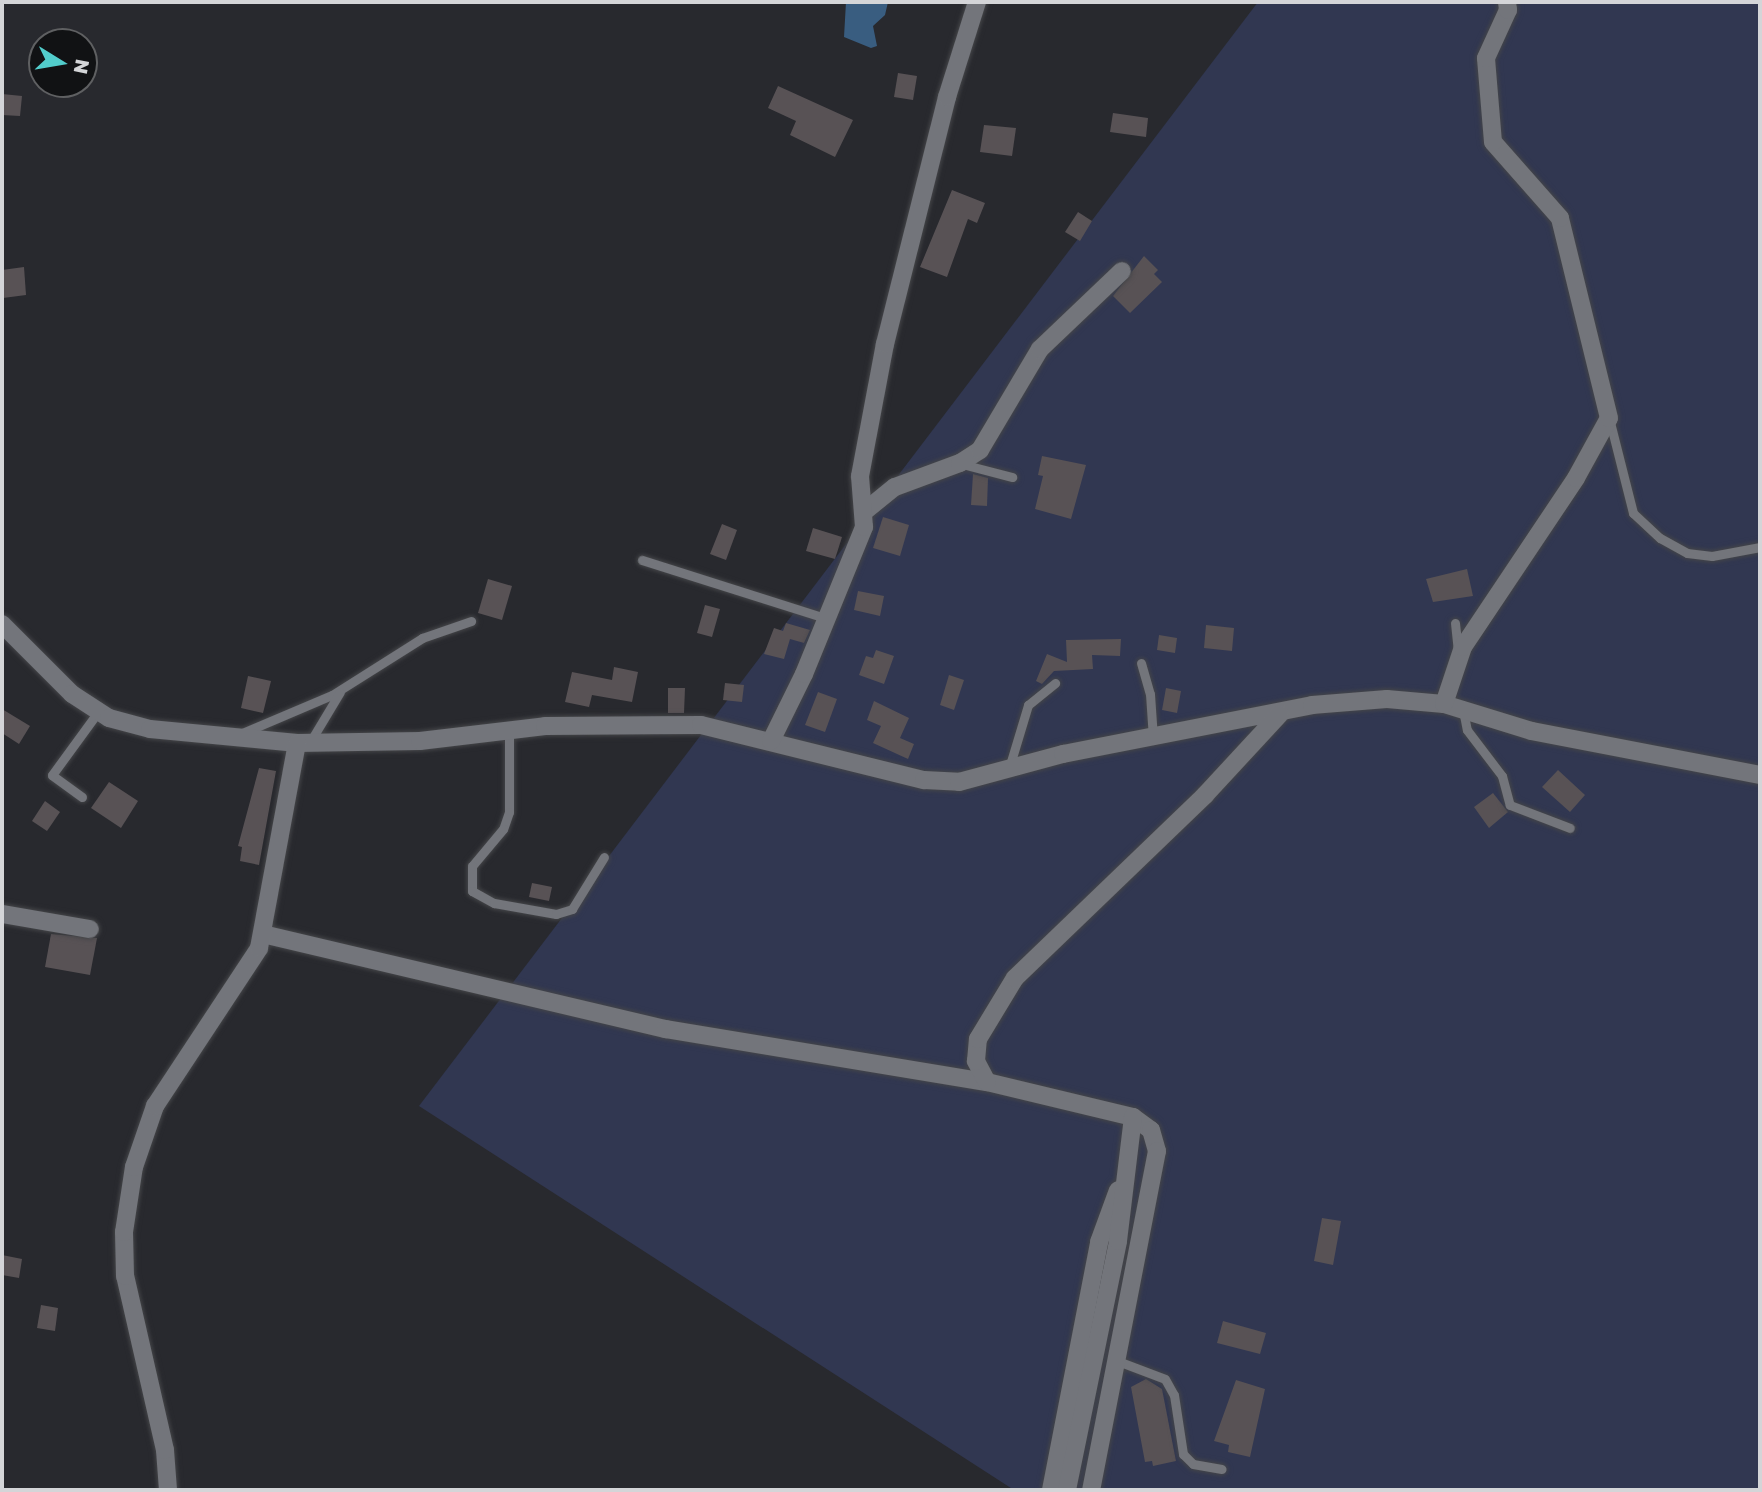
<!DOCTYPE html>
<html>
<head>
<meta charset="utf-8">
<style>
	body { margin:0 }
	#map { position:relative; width:1762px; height:1492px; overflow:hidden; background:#28292e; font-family:"Golos Text",sans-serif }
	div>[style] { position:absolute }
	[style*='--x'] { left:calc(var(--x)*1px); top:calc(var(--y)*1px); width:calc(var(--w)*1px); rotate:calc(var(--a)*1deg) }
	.green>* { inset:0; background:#313751 }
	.water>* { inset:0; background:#395d80 }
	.building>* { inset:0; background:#585255 }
	.roads { filter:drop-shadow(0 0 2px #444548) drop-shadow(0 0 2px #444548) }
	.service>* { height:9px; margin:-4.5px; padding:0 4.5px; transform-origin:4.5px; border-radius:4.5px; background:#73757b }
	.minor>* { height:18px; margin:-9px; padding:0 9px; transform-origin:9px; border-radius:9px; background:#73757b }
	span { translate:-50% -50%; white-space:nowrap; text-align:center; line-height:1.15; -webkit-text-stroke:6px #111214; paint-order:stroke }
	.frame { position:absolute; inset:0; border:4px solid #d4d5d8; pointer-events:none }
	.north { position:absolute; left:28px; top:28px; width:70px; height:70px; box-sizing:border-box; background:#111214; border:2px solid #5f6062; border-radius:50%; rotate:101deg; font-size:19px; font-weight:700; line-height:28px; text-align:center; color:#d4d5d8 }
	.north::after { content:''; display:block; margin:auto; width:24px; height:32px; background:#52cdcc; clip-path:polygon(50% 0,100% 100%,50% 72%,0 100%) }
</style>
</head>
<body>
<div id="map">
	<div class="green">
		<div style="clip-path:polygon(1258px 2px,1760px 2px,1760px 1490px,1014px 1490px,419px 1106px)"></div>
	</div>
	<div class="water">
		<div style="clip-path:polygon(846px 2px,888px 2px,885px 15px,873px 26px,877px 46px,871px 48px,844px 37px)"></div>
	</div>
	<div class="building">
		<div style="clip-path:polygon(898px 73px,917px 76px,913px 100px,894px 97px)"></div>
		<div style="clip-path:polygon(778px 86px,853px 120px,835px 157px,790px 135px,796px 121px,768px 108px)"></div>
		<div style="clip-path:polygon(2px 94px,22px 96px,20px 116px,2px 115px)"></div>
		<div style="clip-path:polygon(1113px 113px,1148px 118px,1146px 137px,1110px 132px)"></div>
		<div style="clip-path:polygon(984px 125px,1016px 128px,1012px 156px,980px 152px)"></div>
		<div style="clip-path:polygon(952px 190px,985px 203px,977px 223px,968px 219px,947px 277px,920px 267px)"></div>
		<div style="clip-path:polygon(1078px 212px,1092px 221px,1080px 241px,1065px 232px)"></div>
		<div style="clip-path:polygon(1144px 256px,1158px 270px,1154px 274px,1162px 282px,1130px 313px,1113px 296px)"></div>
		<div style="clip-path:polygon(24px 267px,26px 295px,3px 298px,2px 270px)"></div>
		<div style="clip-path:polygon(1042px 456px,1086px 465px,1071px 519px,1035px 509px,1043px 476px,1038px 475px)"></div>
		<div style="clip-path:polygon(973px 474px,988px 478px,987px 506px,971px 505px)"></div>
		<div style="clip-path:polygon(883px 517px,909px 525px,900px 556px,873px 548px)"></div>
		<div style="clip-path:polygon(722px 524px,737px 530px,726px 560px,710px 554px)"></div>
		<div style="clip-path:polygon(813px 528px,842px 537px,835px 559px,806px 551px)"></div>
		<div style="clip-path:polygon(1467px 569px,1473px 596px,1433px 602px,1426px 579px)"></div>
		<div style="clip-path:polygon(488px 579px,512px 586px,502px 620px,478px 613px)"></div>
		<div style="clip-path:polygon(858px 591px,884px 596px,880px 616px,854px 610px)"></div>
		<div style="clip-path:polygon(705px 605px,720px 609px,712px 637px,697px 633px)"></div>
		<div style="clip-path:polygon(786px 623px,810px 630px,804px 643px,790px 639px,784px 659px,764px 654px,774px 628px,783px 631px)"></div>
		<div style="clip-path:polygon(1206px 625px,1234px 628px,1232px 651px,1204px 648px)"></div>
		<div style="clip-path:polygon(1159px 635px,1177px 638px,1175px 653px,1157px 650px)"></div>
		<div style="clip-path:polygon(1121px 639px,1120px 656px,1092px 655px,1093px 669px,1054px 671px,1042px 684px,1036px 681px,1047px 654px,1067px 662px,1066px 640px)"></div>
		<div style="clip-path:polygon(876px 650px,894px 656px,884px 684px,859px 675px,866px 656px,873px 658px)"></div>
		<div style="clip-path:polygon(614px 667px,638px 672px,632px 702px,592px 695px,589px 707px,565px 702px,572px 672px,612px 680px)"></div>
		<div style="clip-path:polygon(949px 675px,964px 680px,954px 710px,940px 705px)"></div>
		<div style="clip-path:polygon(248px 676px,271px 681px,263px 713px,241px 708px)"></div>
		<div style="clip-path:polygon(725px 683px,744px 685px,742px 702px,723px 700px)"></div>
		<div style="clip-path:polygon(668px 688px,685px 688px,684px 713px,668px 713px)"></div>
		<div style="clip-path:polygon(1166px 688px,1181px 691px,1177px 713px,1162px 710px)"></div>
		<div style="clip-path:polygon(818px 692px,837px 699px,825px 732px,805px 725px)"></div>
		<div style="clip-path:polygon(874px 701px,909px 718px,900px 738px,914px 744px,908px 759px,873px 743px,881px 726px,867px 720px)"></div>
		<div style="clip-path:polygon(2px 709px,30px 726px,19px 744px,2px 733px)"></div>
		<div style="clip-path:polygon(259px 768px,276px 771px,259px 865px,240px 861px,242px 847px,238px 846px)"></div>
		<div style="clip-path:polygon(1558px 770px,1585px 795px,1570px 812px,1542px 787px)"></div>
		<div style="clip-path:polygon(109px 782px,138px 801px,121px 828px,91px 808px)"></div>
		<div style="clip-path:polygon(1493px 793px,1508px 812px,1489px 828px,1474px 807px)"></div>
		<div style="clip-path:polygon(45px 801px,60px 812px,47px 831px,32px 821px)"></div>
		<div style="clip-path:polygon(532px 883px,552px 887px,549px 901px,529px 897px)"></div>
		<div style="clip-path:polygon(51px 934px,97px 938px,90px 975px,45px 967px)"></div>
		<div style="clip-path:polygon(1322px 1218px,1341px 1221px,1333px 1265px,1314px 1261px)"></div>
		<div style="clip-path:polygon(2px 1255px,22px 1259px,19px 1278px,2px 1275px)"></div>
		<div style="clip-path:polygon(41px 1305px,58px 1308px,55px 1331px,37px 1328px)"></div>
		<div style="clip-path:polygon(1223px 1321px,1266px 1333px,1260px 1354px,1217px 1343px)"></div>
		<div style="clip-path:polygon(1146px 1379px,1162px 1389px,1176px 1461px,1153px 1466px,1152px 1461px,1145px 1462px,1131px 1387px)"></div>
		<div style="clip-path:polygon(1236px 1380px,1265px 1389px,1250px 1457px,1228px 1452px,1229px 1445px,1214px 1441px)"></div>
	</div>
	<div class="roads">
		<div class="service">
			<div style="--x:1610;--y:422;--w:94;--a:75.8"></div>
			<div style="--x:1633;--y:513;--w:37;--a:43"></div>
			<div style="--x:1660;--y:538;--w:31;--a:29"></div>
			<div style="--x:1687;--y:553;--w:25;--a:7"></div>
			<div style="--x:1712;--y:556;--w:49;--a:-10.6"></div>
			<div style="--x:962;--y:464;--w:52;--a:14.6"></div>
			<div style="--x:642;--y:560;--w:195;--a:17.6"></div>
			<div style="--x:1455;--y:623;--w:31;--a:84"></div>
			<div style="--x:1141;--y:663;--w:32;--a:74"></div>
			<div style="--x:1150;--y:694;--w:44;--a:86.1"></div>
			<div style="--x:1463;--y:710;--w:20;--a:79"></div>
			<div style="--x:1467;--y:730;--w:58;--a:52.7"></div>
			<div style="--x:1502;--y:776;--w:30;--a:75"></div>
			<div style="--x:1510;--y:805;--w:64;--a:21"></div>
			<div style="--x:509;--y:730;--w:82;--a:90"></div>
			<div style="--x:509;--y:812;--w:18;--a:109"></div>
			<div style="--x:503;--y:829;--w:48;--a:130"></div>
			<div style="--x:472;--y:866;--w:25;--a:90"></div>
			<div style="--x:472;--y:891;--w:25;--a:29"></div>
			<div style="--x:494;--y:903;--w:63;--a:10.1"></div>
			<div style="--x:556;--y:914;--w:17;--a:-17"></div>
			<div style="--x:572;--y:909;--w:61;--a:-58.4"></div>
			<div style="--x:240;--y:734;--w:100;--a:-23"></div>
			<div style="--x:332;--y:695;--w:107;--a:-32.3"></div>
			<div style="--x:422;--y:638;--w:52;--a:-19.1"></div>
			<div style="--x:310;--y:742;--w:58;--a:-59"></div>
			<div style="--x:1009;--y:768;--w:66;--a:-73.2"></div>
			<div style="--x:1028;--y:705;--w:35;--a:-39"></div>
			<div style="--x:82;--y:797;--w:37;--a:-144"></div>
			<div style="--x:52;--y:775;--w:78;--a:-53.9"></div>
			<div style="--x:1115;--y:1360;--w:53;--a:20.8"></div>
			<div style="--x:1165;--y:1379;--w:18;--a:61"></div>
			<div style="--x:1174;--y:1395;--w:60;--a:81.3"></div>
			<div style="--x:1183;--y:1454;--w:14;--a:45"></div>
			<div style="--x:1193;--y:1464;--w:29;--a:10"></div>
		</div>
		<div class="minor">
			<div style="--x:865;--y:511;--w:38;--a:-39"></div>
			<div style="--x:895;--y:487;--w:69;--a:-20.3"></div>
			<div style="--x:960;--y:463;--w:24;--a:-33"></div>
			<div style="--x:980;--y:450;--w:117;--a:-59.3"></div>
			<div style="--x:1040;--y:349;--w:113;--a:-43.6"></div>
			<div style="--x:2;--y:624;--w:99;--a:45"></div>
			<div style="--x:72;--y:694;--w:44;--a:33"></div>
			<div style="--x:109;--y:718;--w:42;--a:15"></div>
			<div style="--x:150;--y:729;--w:148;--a:5.4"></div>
			<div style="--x:297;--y:743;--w:123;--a:-0.9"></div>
			<div style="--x:420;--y:741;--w:126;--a:-6.8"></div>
			<div style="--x:545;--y:726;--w:156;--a:-0.4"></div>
			<div style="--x:701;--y:725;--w:230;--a:13.9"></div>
			<div style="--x:924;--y:780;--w:35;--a:3"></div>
			<div style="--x:959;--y:782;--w:108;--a:-15.1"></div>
			<div style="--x:1063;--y:754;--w:254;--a:-11.1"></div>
			<div style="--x:1312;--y:705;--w:75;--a:-4.6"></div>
			<div style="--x:1387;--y:699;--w:57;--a:5"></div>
			<div style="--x:1444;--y:704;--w:92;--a:17.1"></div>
			<div style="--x:1532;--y:731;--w:232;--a:10.9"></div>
			<div style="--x:1444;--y:704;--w:60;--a:-71.6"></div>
			<div style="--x:1463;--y:647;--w:203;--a:-56.2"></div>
			<div style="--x:1576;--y:478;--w:68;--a:-61.2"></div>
			<div style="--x:1609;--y:418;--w:206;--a:-103.8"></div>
			<div style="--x:1560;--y:218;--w:101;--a:-131.4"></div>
			<div style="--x:1493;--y:142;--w:84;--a:-94.8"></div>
			<div style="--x:1486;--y:58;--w:53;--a:-65.4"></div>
			<div style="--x:1508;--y:10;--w:8;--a:-97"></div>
			<div style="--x:771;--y:741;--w:75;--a:-63.8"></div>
			<div style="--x:804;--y:674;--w:159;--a:-67.8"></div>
			<div style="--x:864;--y:527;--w:51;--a:-94.5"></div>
			<div style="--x:860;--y:476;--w:134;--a:-79.3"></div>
			<div style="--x:885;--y:344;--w:255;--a:-75.9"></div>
			<div style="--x:947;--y:97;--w:100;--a:-72.5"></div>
			<div style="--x:2;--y:914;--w:89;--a:9.7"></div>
			<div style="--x:263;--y:934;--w:414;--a:13.3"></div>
			<div style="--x:666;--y:1029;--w:325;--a:9.4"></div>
			<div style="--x:987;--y:1082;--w:150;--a:13.5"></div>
			<div style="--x:1133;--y:1117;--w:22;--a:36"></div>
			<div style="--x:1151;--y:1130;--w:22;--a:74"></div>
			<div style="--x:1157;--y:1151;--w:345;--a:101"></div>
			<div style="--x:987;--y:1082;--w:24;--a:-118"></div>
			<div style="--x:976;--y:1061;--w:22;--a:-85"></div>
			<div style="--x:978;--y:1039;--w:71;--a:-58.8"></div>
			<div style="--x:1015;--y:978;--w:264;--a:-43.9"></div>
			<div style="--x:1205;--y:795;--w:110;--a:-47.2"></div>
			<div style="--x:168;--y:1490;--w:40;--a:-94.3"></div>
			<div style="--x:165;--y:1450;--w:179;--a:-102.9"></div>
			<div style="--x:125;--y:1276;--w:44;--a:-91.3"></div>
			<div style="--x:124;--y:1232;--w:66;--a:-81.3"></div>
			<div style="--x:134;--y:1167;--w:65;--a:-71"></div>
			<div style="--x:155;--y:1106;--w:189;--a:-56.6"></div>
			<div style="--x:259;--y:948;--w:208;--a:-79.5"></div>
			<div style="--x:1051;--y:1490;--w:253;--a:-79"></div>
			<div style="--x:1099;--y:1242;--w:55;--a:-69.9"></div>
			<div style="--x:1067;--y:1490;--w:254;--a:-78.4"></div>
			<div style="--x:1118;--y:1241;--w:125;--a:-83.1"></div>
		</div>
	</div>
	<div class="frame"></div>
	<div class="north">N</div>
</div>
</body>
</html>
